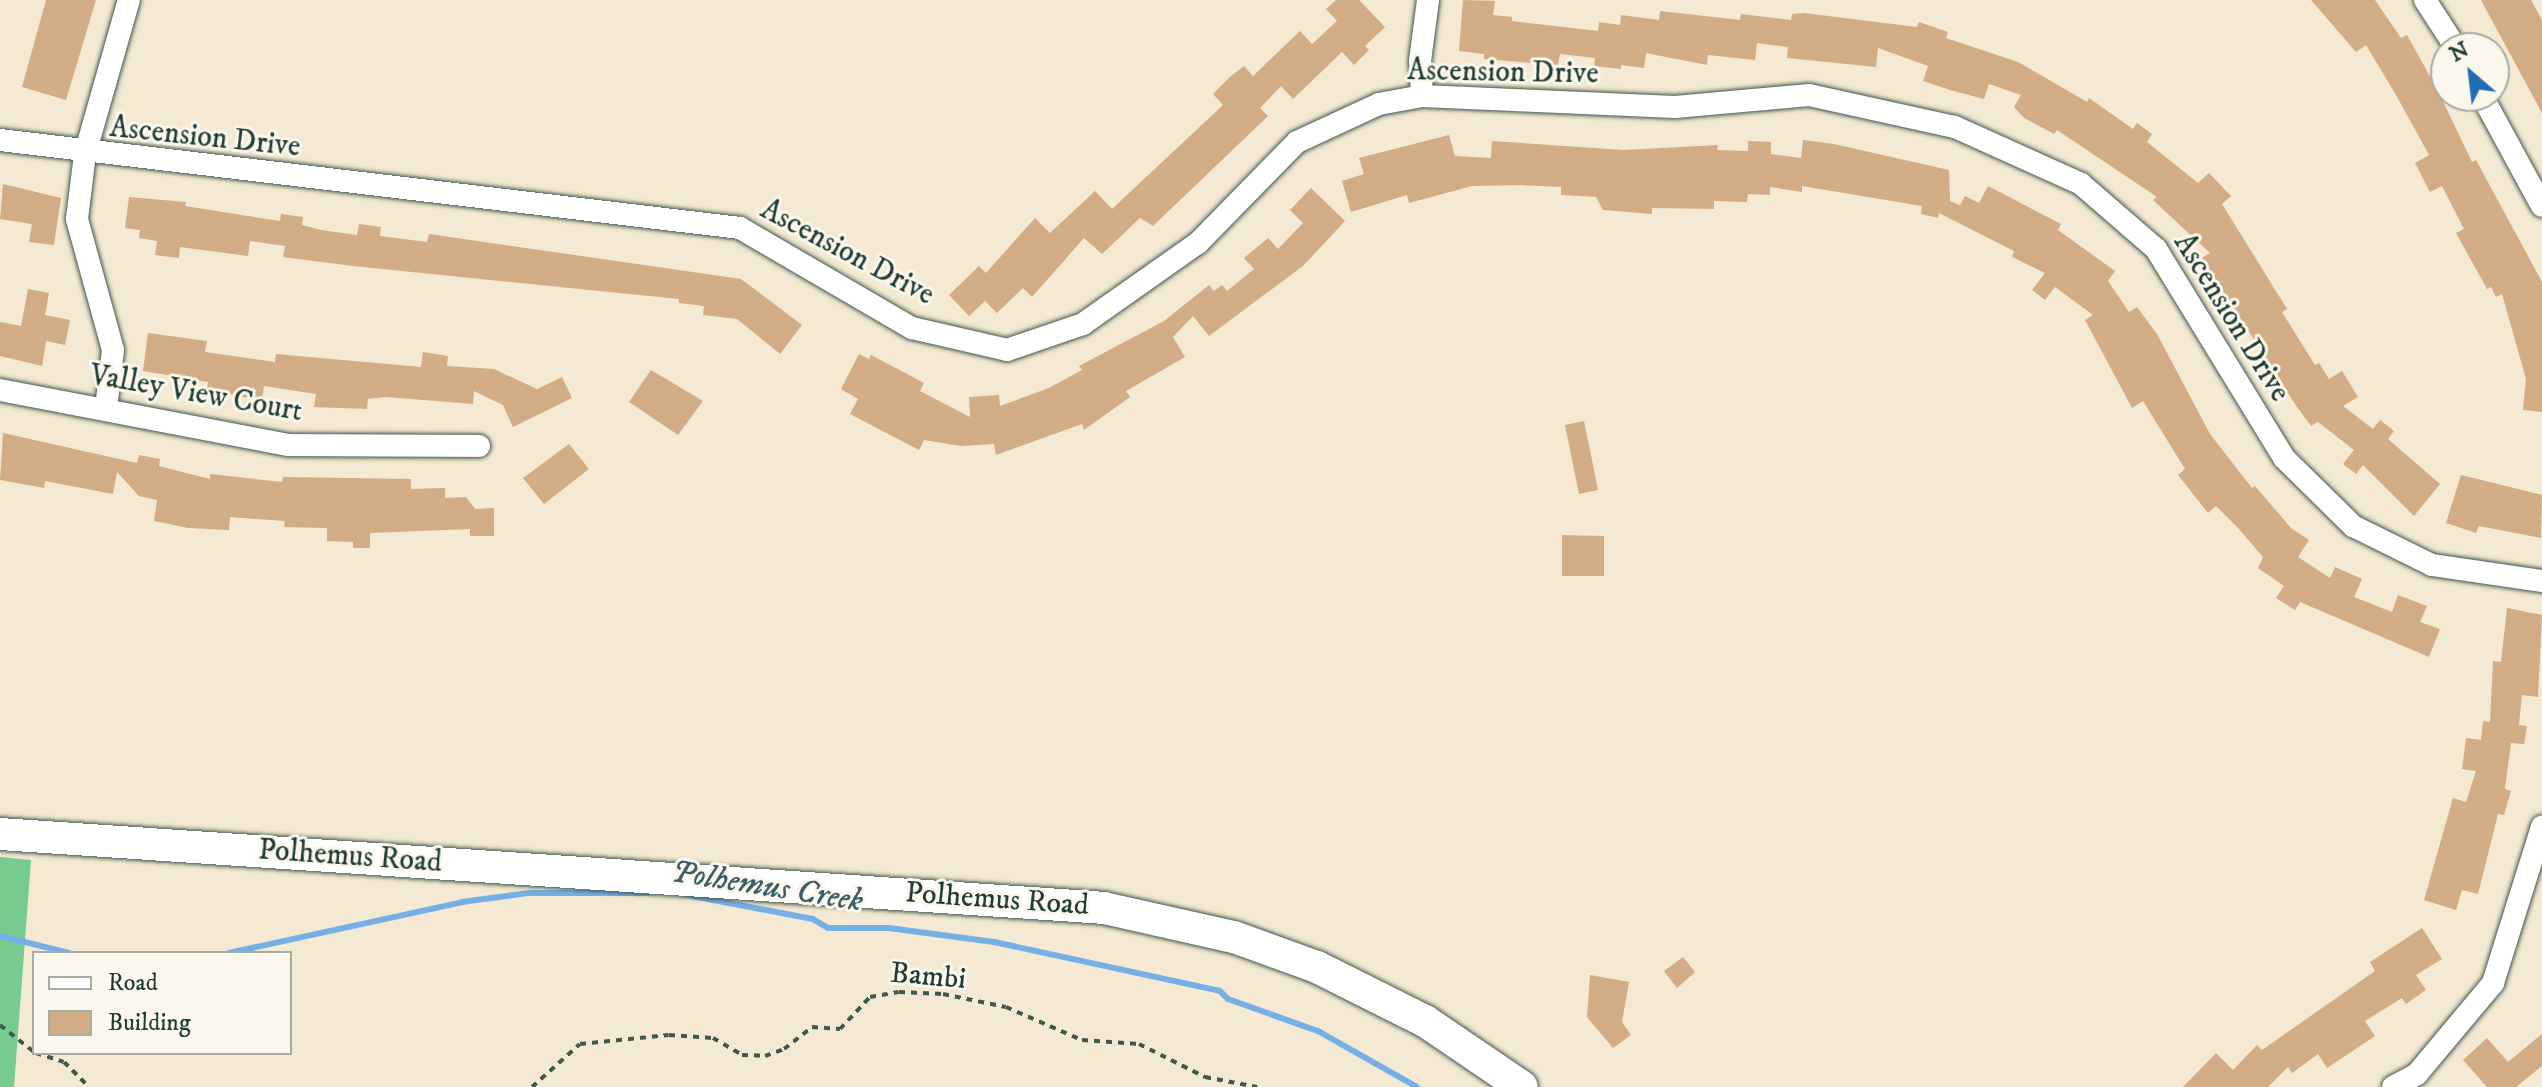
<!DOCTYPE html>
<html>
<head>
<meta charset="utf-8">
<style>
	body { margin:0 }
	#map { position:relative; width:2542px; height:1087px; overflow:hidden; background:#f4e9d2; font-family:"IM FELL DW Pica",serif }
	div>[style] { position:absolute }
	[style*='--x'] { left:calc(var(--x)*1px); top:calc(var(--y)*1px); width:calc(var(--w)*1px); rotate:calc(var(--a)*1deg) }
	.green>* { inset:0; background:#75cb90 }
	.stream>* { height:6px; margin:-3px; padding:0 3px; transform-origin:3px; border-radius:3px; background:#75afe6 }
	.building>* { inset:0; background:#d1ac84 }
	.path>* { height:4px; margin-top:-2px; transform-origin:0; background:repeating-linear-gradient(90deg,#3f574c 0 6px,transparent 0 12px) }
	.roads { filter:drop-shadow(0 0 2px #3f574c) drop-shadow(0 0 2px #3f574c) }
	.minor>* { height:22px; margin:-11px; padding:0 11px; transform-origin:11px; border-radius:11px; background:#fff }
	.secondary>* { height:32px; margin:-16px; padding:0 16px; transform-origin:16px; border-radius:16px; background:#fff }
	span { translate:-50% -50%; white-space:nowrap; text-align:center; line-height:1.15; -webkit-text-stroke:6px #fbf7ec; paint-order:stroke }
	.street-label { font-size:30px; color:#1f3d34 }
	.water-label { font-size:32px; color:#395f69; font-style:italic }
	.legend { position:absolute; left:32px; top:951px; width:260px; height:104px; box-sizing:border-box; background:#fbf7ec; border:2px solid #a3ada2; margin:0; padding:10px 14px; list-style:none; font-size:24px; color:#1f3d34 }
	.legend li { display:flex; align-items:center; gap:16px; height:40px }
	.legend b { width:40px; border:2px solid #a3ada2 }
	.north { position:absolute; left:2430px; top:32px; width:80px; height:80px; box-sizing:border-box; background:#fbf7ec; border:2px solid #a3ada2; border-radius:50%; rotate:332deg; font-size:22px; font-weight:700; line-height:32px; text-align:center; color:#1f3d34 }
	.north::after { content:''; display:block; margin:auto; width:28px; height:36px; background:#1f6fb2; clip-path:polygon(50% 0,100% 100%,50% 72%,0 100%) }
</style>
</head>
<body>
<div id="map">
	<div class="green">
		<div style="clip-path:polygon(0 857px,31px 860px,14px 1087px,0 1087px)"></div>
	</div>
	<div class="stream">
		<div style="--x:687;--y:895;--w:128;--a:10.8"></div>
		<div style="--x:813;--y:919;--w:17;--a:31"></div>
		<div style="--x:828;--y:928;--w:61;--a:0"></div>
		<div style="--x:889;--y:928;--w:106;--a:7.6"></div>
		<div style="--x:994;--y:942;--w:231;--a:12.2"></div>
		<div style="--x:1220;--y:991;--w:11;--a:45"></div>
		<div style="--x:1228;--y:999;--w:96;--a:19.6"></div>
		<div style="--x:1318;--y:1031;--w:114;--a:29.5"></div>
		<div style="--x:0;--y:936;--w:71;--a:13.8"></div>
		<div style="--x:229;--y:953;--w:239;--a:-12.3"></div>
		<div style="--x:462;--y:902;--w:68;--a:-7.7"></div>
		<div style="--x:529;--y:893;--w:119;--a:0"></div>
	</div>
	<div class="building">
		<div style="clip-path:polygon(46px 0,96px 0,66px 100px,22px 87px)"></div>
		<div style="clip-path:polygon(1336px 0,1359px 0,1385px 27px,1365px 46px,1369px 50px,1354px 65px,1342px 52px,1293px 99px,1281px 86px,1260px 108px,1268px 116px,1153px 226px,1140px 218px,1102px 254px,1084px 238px,1032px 297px,1023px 288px,997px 313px,985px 301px,969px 316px,949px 295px,979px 266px,986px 273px,1035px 218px,1050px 233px,1095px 191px,1112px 209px,1223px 105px,1213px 94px,1231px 76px,1244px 66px,1253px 76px,1300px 31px,1312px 44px,1337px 21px,1326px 9px)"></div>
		<div style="clip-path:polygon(1463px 0,1495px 1px,1493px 15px,1512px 17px,1512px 21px,1598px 31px,1599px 22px,1620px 25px,1621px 15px,1659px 20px,1660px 11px,1740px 20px,1741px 14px,1791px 20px,1792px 14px,1804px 13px,1917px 27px,1919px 22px,1948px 32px,1946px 38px,2018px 62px,2087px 102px,2089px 98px,2133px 129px,2137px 123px,2152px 134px,2147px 142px,2198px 183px,2209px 173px,2231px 196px,2222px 204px,2287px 309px,2282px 312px,2315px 365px,2319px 363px,2329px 379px,2342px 371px,2358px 397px,2343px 406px,2373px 429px,2380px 420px,2394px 431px,2388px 439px,2440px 484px,2414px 516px,2363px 465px,2356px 474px,2343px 464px,2354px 450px,2318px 422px,2311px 426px,2295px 404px,2202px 258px,2210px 253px,2153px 200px,2157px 197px,2057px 130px,2054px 134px,2024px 118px,2014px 107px,2021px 95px,1989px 84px,1984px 99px,1950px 90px,1923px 81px,1928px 66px,1878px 48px,1876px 67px,1787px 58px,1788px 47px,1757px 43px,1755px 60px,1708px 55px,1707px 65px,1646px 53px,1644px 68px,1621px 65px,1621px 69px,1594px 66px,1595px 58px,1560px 54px,1558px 65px,1484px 59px,1484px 54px,1459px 51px)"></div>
		<div style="clip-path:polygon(2311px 0,2375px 0,2401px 38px,2407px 35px,2437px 89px,2472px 162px,2476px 160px,2542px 282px,2542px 412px,2523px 410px,2526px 379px,2502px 294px,2496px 297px,2491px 287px,2487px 289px,2456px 233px,2464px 229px,2442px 186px,2430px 192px,2415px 163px,2429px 155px,2396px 95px,2366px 45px,2356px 52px)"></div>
		<div style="clip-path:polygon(2481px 0,2531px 0,2542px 20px,2542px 113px)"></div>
		<div style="clip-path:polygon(1449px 135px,1455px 156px,1491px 158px,1492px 141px,1624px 150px,1718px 145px,1717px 150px,1748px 151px,1748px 141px,1771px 142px,1771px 154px,1801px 158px,1803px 140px,1834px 144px,1949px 170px,1950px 201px,1960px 205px,1965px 196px,1979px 203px,1988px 186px,2061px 224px,2058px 230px,2115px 271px,2108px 281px,2129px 312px,2137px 307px,2157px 334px,2210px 434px,2252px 488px,2255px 486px,2291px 528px,2309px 540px,2298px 557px,2330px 578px,2335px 567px,2362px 579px,2354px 597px,2392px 612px,2398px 595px,2427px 606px,2420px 622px,2440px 629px,2429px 657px,2300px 602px,2295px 610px,2276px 598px,2284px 586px,2258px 568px,2263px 557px,2238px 528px,2216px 506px,2208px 513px,2178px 475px,2185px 469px,2143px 401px,2132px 408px,2085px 320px,2093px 315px,2055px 287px,2045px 300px,2032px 290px,2045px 273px,2012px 257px,2014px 251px,1939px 213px,1938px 218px,1921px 214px,1922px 206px,1802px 186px,1802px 192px,1770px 187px,1770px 195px,1748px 194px,1747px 202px,1714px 201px,1714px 209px,1652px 208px,1652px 214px,1603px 210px,1596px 197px,1561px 195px,1561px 187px,1521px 185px,1472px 186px,1409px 203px,1407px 195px,1351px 212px,1342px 181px,1364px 174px,1359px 158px)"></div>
		<div style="clip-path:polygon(3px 184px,61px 198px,54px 245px,29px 242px,32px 224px,0 219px)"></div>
		<div style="clip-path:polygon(1311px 188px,1345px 221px,1303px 266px,1209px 336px,1193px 316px,1173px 337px,1185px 357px,1126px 391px,1130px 397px,1084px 430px,1082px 424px,996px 455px,994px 444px,961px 446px,924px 440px,919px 450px,850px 414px,858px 399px,841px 389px,859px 354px,869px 359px,871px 355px,924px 383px,920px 391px,970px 417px,969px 397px,999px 395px,1000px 406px,1049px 388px,1082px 370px,1079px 366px,1164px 321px,1209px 285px,1214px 291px,1222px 285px,1227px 291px,1254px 269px,1244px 258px,1268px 238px,1278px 249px,1303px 223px,1290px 210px)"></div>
		<div style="clip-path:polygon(129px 197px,186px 202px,185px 206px,280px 221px,281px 214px,303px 217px,302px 225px,321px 230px,357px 235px,359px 224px,381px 227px,380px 236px,427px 242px,429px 234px,741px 279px,802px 325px,780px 354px,737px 319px,703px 315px,704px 306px,679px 303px,679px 299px,353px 266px,283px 257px,285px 246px,250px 241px,248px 256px,180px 247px,179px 258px,155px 255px,157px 241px,139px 238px,140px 230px,125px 228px)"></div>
		<div style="clip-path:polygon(28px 289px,49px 293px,45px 315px,70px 320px,65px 345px,46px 341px,42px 366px,0 356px,0 322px,21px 326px)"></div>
		<div style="clip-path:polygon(148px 333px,207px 341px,205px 352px,275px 362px,276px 354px,421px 367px,423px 352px,448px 356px,447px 366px,494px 369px,537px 389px,562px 377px,572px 398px,513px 427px,503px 405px,474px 391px,473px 404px,386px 397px,368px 399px,367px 409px,314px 407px,316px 394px,264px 386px,262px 399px,241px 397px,207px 389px,208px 382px,143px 371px)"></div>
		<div style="clip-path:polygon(651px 370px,703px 401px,678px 435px,629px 402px)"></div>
		<div style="clip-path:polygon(1584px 421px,1598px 490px,1579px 494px,1565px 425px)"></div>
		<div style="clip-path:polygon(3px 433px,137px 463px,139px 455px,160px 459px,159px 466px,210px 479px,210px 474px,282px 482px,283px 477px,411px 479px,411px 489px,445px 488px,445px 498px,466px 497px,475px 509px,494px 508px,494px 536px,470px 536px,470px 529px,370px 533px,370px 548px,353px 548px,353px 542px,327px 541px,327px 528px,284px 527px,285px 521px,230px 517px,229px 530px,188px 528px,154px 521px,157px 500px,139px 496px,117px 472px,113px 494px,45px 481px,44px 488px,0 480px)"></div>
		<div style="clip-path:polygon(569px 444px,589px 469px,544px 504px,523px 478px)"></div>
		<div style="clip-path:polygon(2461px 475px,2542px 495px,2541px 538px,2479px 526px,2476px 533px,2446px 523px)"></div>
		<div style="clip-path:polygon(1562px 535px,1604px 536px,1604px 576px,1562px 576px)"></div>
		<div style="clip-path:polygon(2507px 608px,2542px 615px,2538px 697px,2522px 695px,2519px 725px,2527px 726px,2524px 744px,2511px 743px,2505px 789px,2511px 791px,2504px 815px,2498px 814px,2478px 894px,2462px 890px,2456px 910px,2424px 900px,2453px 798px,2466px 802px,2476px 771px,2462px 769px,2466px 738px,2481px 740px,2483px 721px,2490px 722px,2493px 661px,2501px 662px)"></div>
		<div style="clip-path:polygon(2422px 928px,2442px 959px,2416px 975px,2426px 990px,2406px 1004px,2402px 998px,2365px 1021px,2375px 1036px,2327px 1068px,2318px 1054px,2292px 1073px,2288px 1067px,2268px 1087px,2183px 1087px,2216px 1053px,2233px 1070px,2257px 1045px,2262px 1050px,2375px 971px,2370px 962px)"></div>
		<div style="clip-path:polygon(1683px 957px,1695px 972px,1677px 988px,1664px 971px)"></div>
		<div style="clip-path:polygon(1590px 975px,1629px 982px,1622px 1022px,1631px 1035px,1613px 1048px,1587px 1017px)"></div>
		<div style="clip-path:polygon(2542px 1034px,2542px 1066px,2516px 1087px,2487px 1087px,2463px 1060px,2487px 1038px,2508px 1062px)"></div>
	</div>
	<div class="path">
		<div style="--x:0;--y:1025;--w:43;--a:38.5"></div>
		<div style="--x:36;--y:1053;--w:29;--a:18"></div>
		<div style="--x:64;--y:1062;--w:35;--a:45"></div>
		<div style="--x:532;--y:1087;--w:64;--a:-41.9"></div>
		<div style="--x:580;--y:1044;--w:89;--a:-5.8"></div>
		<div style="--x:669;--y:1035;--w:44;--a:3.9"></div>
		<div style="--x:713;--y:1038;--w:34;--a:30"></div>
		<div style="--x:742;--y:1055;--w:23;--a:2"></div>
		<div style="--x:765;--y:1056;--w:20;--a:-20"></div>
		<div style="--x:784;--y:1049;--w:36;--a:-38"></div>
		<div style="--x:812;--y:1027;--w:28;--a:4"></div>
		<div style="--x:840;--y:1029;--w:44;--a:-46.8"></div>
		<div style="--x:870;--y:997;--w:29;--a:-10"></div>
		<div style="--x:899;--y:992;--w:44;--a:2.6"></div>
		<div style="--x:943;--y:994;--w:64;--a:11.7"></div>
		<div style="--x:1006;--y:1007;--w:83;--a:23.5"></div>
		<div style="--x:1082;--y:1040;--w:57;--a:4"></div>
		<div style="--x:1139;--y:1044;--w:74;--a:26.6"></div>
		<div style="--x:1205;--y:1077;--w:53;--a:10.9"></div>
	</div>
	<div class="roads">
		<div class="minor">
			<div style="--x:2425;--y:0;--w:57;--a:57.1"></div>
			<div style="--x:1422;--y:96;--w:35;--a:-93"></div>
			<div style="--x:1420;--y:61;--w:62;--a:-82.5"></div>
			<div style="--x:2482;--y:96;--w:125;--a:61.4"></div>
			<div style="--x:0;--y:140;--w:745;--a:6.78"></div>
			<div style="--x:740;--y:228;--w:199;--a:30.2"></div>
			<div style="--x:912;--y:328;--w:98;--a:13"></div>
			<div style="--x:1007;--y:350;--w:80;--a:-18.9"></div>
			<div style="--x:1083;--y:324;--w:141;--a:-35.2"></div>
			<div style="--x:1198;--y:243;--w:141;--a:-45.6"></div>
			<div style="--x:1297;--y:142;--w:90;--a:-24.9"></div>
			<div style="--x:1379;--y:104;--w:44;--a:-10.5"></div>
			<div style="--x:1422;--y:96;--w:253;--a:2.5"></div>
			<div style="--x:1675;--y:107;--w:135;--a:-5.1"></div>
			<div style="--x:1809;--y:95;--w:149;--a:12.4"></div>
			<div style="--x:1955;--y:127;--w:138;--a:24.3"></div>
			<div style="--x:2081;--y:184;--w:99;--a:40.9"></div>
			<div style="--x:2156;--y:249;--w:245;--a:58.5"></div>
			<div style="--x:2284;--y:458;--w:97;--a:44.6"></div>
			<div style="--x:2353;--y:526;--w:88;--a:26.3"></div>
			<div style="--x:2432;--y:565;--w:111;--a:8.3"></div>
			<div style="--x:0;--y:390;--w:294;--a:10.8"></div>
			<div style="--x:289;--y:445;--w:190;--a:0.3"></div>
			<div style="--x:106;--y:408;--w:58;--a:-83.1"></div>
			<div style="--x:113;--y:350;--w:136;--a:-105.4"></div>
			<div style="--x:77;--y:219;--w:65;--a:-83"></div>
			<div style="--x:85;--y:154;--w:160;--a:-74.1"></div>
			<div style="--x:2393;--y:1087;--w:27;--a:-28"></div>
			<div style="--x:2417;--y:1074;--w:119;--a:-50.1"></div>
			<div style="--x:2493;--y:983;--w:164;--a:-72.6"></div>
		</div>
		<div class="secondary">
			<div style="--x:0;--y:834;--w:1106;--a:3.83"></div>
			<div style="--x:1104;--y:908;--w:133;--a:12.6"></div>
			<div style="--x:1234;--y:937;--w:88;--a:19.9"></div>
			<div style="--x:1317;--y:967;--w:121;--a:26.6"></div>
			<div style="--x:1425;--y:1021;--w:117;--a:34.2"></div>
		</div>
	</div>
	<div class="street-label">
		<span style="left:1503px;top:73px;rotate:1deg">Ascension Drive</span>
		<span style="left:205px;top:138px;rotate:6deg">Ascension Drive</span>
		<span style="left:847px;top:253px;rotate:28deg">Ascension Drive</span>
		<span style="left:2231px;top:318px;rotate:58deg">Ascension Drive</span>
		<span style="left:196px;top:394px;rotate:10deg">Valley View Court</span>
		<span style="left:350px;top:857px;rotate:4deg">Polhemus Road</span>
		<span style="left:997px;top:900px;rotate:4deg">Polhemus Road</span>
		<span style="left:928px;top:977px;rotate:5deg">Bambi</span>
	</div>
	<div class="water-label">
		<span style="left:767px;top:887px;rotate:9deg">Polhemus Creek</span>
	</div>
	<ul class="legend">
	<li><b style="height:10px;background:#fff"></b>Road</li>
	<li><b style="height:22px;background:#d1ac84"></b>Building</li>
	</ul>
	<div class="north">N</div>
</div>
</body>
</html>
